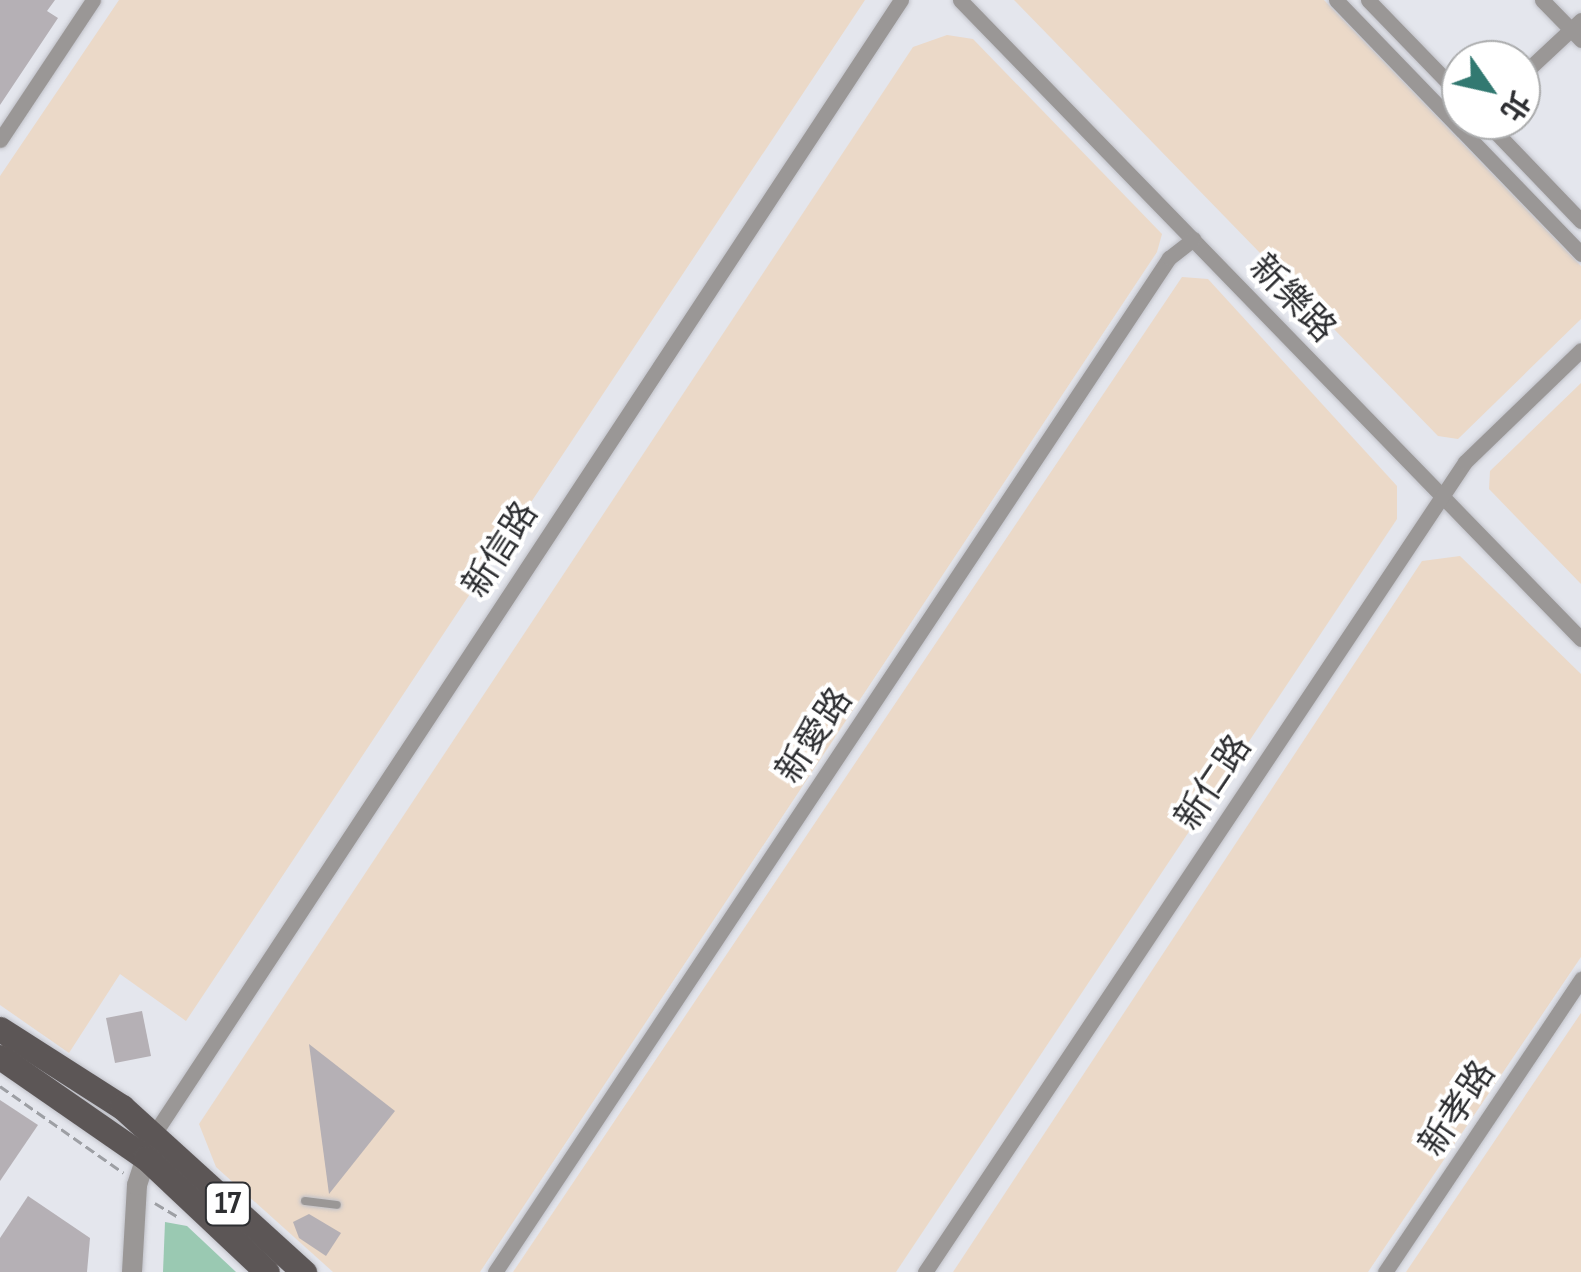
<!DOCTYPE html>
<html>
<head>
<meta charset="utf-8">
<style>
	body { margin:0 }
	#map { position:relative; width:1581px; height:1272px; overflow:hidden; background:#e4e6ed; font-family:"Sofia Sans Condensed","Noto Sans TC",sans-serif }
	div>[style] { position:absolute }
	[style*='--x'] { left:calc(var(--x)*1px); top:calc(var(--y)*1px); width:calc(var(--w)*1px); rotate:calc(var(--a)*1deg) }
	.industrial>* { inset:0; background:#ebd9c8 }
	.green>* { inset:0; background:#9ac9b2 }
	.building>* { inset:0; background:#b5b0b5 }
	.path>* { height:2.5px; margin-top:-1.25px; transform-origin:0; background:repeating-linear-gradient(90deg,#9d9fa4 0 10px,transparent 0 15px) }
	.roads { filter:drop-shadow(0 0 2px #c0c1c8) drop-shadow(0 0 2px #c0c1c8) }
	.service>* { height:8px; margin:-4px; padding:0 4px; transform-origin:4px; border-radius:4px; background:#9a9796 }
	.minor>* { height:15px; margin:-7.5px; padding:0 7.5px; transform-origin:7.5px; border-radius:7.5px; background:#9a9796 }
	.tertiary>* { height:20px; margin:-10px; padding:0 10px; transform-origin:10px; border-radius:10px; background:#9a9796 }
	.primary>* { height:25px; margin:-12.5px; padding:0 12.5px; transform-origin:12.5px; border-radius:12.5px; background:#5c5656 }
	span { translate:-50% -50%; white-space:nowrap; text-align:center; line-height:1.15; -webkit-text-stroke:8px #fff; paint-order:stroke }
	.shield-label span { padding:2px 8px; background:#fff; border:2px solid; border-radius:8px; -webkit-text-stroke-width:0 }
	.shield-label { font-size:32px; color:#2e2f32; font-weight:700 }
	.street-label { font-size:35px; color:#2e2f32 }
	.north { position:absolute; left:1441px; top:40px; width:100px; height:100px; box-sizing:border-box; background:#fff; border:2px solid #abacad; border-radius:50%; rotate:124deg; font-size:28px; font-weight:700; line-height:40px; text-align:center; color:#2e2f32 }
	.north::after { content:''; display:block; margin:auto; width:35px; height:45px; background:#327971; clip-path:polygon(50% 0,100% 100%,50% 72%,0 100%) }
</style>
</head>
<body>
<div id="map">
	<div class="industrial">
		<div style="clip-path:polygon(119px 0,865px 0,186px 1021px,120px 974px,69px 1053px,0 1005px,0 176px)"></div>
		<div style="clip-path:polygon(1014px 0,1324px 0,1581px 266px,1581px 319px,1458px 439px,1438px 436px)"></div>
		<div style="clip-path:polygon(947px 35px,973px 39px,1162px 234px,1157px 252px,480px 1272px,333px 1272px,216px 1167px,199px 1124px,913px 47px)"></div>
		<div style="clip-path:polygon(1182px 277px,1208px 279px,1397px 486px,1397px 519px,896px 1272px,513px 1272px)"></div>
		<div style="clip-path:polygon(1581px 383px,1581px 584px,1489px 489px,1490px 471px)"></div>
		<div style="clip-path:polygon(1460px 556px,1581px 674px,1581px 957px,1368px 1272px,953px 1272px,1422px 561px)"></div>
		<div style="clip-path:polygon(1581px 1013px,1581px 1272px,1406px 1272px)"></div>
	</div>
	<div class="green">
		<div style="clip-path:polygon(165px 1222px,187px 1226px,236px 1272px,163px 1272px)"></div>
	</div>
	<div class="building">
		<div style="clip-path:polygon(0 0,55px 0,47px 11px,58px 18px,0 105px)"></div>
		<div style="clip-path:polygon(142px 1011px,151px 1056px,115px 1063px,106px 1018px)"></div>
		<div style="clip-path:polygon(309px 1044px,395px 1111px,329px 1194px)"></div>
		<div style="clip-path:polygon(0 1100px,38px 1125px,0 1181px)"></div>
		<div style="clip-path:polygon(28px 1196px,90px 1238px,87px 1272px,0 1272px,0 1238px)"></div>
		<div style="clip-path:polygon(309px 1214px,341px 1233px,326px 1256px,299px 1238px,293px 1222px)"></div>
	</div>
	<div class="path">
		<div style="--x:0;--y:1086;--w:151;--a:35.1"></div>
		<div style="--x:155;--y:1203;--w:29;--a:31"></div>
	</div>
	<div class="roads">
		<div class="service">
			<div style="--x:305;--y:1201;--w:32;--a:7"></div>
		</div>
		<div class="minor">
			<div style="--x:960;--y:0;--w:891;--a:45.82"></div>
			<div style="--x:1336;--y:0;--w:353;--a:46"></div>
			<div style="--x:1368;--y:0;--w:134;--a:45.9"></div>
			<div style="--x:1542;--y:0;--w:56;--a:45.7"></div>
			<div style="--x:1521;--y:76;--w:82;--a:-43"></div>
			<div style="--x:1484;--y:120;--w:140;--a:46.2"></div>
			<div style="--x:0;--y:140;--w:168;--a:-56.4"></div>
			<div style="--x:154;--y:1134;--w:1358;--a:-56.63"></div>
			<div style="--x:495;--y:1272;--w:1218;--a:-56.39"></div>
			<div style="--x:1169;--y:258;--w:31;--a:-38"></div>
			<div style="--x:925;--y:1272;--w:973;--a:-56.31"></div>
			<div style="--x:1465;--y:462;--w:161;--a:-44"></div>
			<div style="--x:1385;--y:1272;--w:353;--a:-56.2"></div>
		</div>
		<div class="tertiary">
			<div style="--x:132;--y:1272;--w:87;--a:-86.7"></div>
			<div style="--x:137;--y:1185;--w:42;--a:-72"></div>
		</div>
		<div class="primary">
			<div style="--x:0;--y:1029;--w:145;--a:32.6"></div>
			<div style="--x:122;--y:1107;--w:246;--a:42.2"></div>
			<div style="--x:0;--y:1057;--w:178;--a:34.7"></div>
			<div style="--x:146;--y:1158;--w:166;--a:43.3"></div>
		</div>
	</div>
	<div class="shield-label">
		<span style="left:228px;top:1204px">17</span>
	</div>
	<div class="street-label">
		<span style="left:1292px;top:299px;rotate:46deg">新樂路</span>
		<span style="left:501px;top:550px;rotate:-57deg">新信路</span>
		<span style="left:815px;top:736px;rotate:-56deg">新愛路</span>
		<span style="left:1214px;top:783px;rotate:-56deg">新仁路</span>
		<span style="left:1458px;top:1109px;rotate:-56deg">新孝路</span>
	</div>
	<div class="north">北</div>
</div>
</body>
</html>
